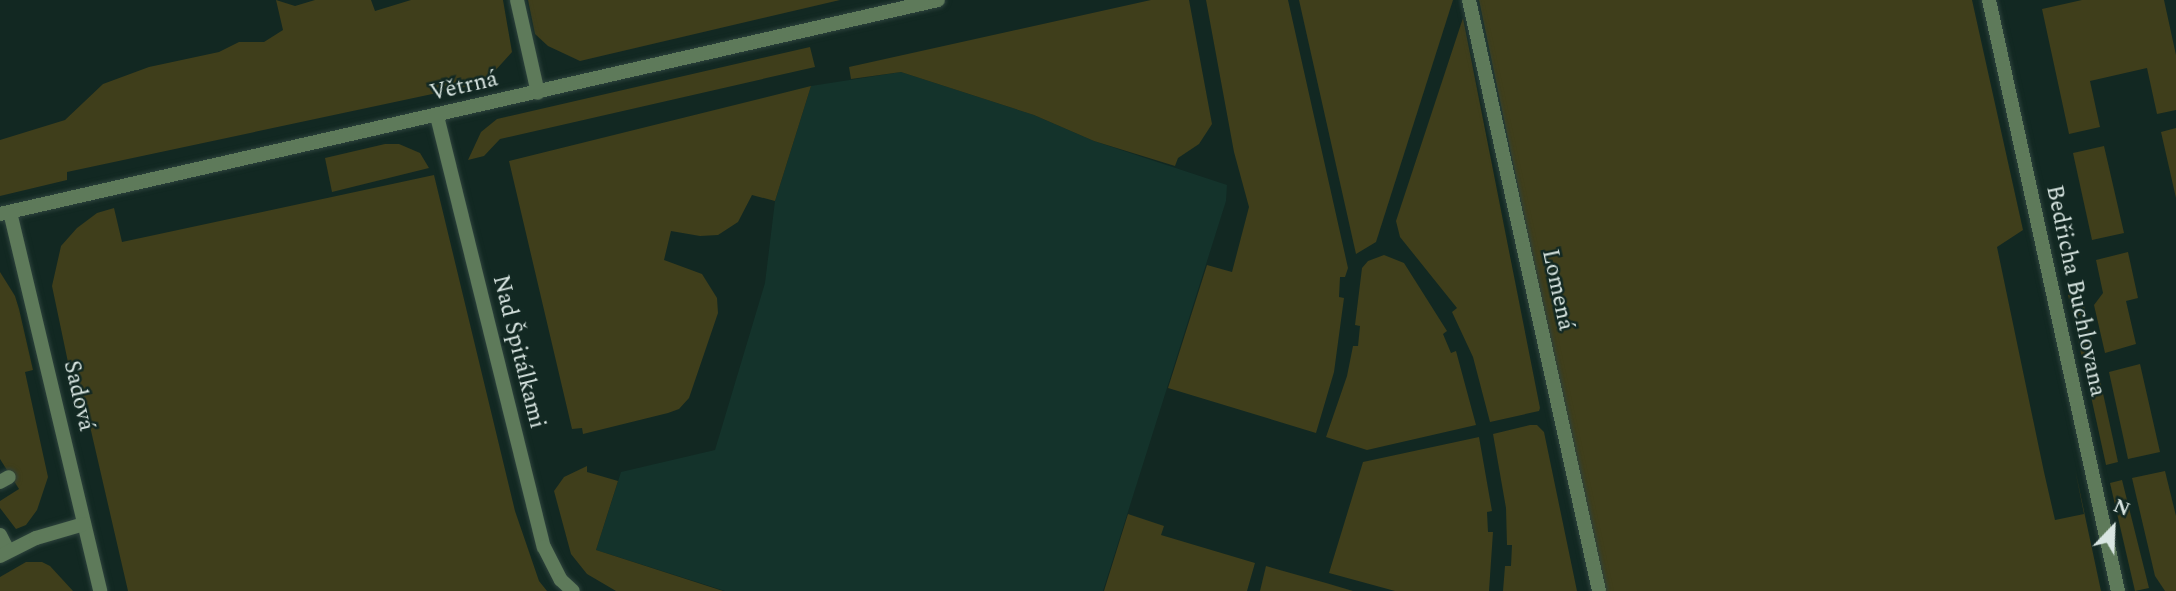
<!DOCTYPE html>
<html>
<head>
<meta charset="utf-8">
<style>
	body { margin:0 }
	#map { position:relative; width:2176px; height:591px; overflow:hidden; background:#122822; font-family:Spectral,serif }
	div>[style] { position:absolute }
	[style*='--x'] { left:calc(var(--x)*1px); top:calc(var(--y)*1px); width:calc(var(--w)*1px); rotate:calc(var(--a)*1deg) }
	.built>* { inset:0; background:#14332b }
	.green>* { inset:0; background:#3f3e1b }
	.roads { filter:drop-shadow(0 0 2px #2e433d) drop-shadow(0 0 2px #2e433d) }
	.lane>* { height:14px; margin:-7px; padding:0 7px; transform-origin:7px; border-radius:7px; background:#5e7a5a }
	.street>* { height:14px; margin:-7px; padding:0 7px; transform-origin:7px; border-radius:7px; background:#5e7a5a }
	span { translate:-50% -50%; white-space:nowrap; text-align:center; line-height:1.15; -webkit-text-stroke:5px #122822; paint-order:stroke }
	.street-label { font-size:23px; color:#d9e6e2 }
	.north { position:absolute; left:2078px; top:493px; width:70px; height:70px; -webkit-text-stroke:5px #122822; paint-order:stroke; rotate:23deg; font-size:19px; font-weight:700; line-height:28px; text-align:center; color:#d9e6e2 }
	.north::after { content:''; display:block; margin:auto; width:24px; height:32px; background:#d9e6e2; clip-path:polygon(50% 0,100% 100%,50% 72%,0 100%) }
</style>
</head>
<body>
<div id="map">
	<div class="built">
		<div style="clip-path:polygon(901px 72px,1034px 115px,1094px 141px,1227px 185px,1226px 201px,1103px 591px,725px 591px,596px 550px,621px 472px,715px 450px,765px 283px,775px 201px,811px 86px)"></div>
	</div>
	<div class="green">
		<div style="clip-path:polygon(276px 0,295px 6px,315px 0,371px 0,375px 11px,411px 0,503px 0,512px 52px,484px 83px,67px 172px,67px 180px,0 196px,0 140px,65px 120px,103px 84px,149px 67px,219px 52px,239px 42px,264px 42px,283px 30px)"></div>
		<div style="clip-path:polygon(528px 0,840px 0,580px 61px,548px 46px,535px 34px)"></div>
		<div style="clip-path:polygon(1151px 0,1189px 0,1212px 124px,1199px 144px,1178px 158px,1175px 166px,1094px 141px,1034px 115px,901px 72px,851px 79px,849px 67px)"></div>
		<div style="clip-path:polygon(1206px 0,1288px 0,1348px 268px,1345px 277px,1340px 277px,1339px 297px,1344px 298px,1334px 372px,1316px 433px,1168px 388px,1207px 265px,1232px 272px,1249px 207px,1234px 152px)"></div>
		<div style="clip-path:polygon(1299px 0,1453px 0,1376px 242px,1356px 254px)"></div>
		<div style="clip-path:polygon(1479px 0,1972px 0,2023px 230px,1997px 247px,2044px 472px,2055px 520px,2084px 514px,2075px 469px,2101px 591px,1602px 591px)"></div>
		<div style="clip-path:polygon(2082px 0,2164px 0,2176px 55px,2176px 110px,2157px 114px,2147px 68px,2090px 81px,2100px 127px,2069px 134px,2042px 9px)"></div>
		<div style="clip-path:polygon(1463px 18px,1540px 408px,1539px 411px,1490px 422px,1473px 357px,1452px 312px,1457px 308px,1400px 237px,1396px 221px)"></div>
		<div style="clip-path:polygon(810px 47px,815px 67px,500px 139px,484px 156px,468px 160px,481px 132px,497px 119px)"></div>
		<div style="clip-path:polygon(811px 86px,775px 201px,752px 195px,738px 222px,718px 235px,700px 236px,671px 231px,664px 260px,702px 274px,717px 298px,718px 313px,689px 398px,679px 409px,668px 413px,583px 434px,582px 428px,572px 429px,509px 161px)"></div>
		<div style="clip-path:polygon(2176px 128px,2176px 198px,2161px 132px)"></div>
		<div style="clip-path:polygon(385px 144px,399px 144px,420px 153px,429px 168px,332px 192px,325px 158px)"></div>
		<div style="clip-path:polygon(2104px 146px,2124px 233px,2092px 240px,2073px 153px)"></div>
		<div style="clip-path:polygon(434px 175px,515px 511px,539px 581px,547px 591px,128px 591px,86px 409px,78px 410px,52px 286px,61px 246px,77px 228px,97px 213px,114px 208px,122px 242px)"></div>
		<div style="clip-path:polygon(2128px 252px,2138px 298px,2126px 301px,2136px 344px,2105px 353px,2094px 305px,2103px 293px,2096px 260px)"></div>
		<div style="clip-path:polygon(1384px 255px,1404px 263px,1447px 331px,1443px 334px,1451px 353px,1456px 351px,1476px 425px,1367px 450px,1326px 437px,1347px 376px,1353px 346px,1358px 346px,1360px 326px,1355px 325px,1362px 268px,1368px 261px)"></div>
		<div style="clip-path:polygon(0 272px,15px 296px,19px 309px,33px 370px,25px 372px,48px 477px,37px 510px,26px 525px,16px 529px,0 508px,0 501px,19px 489px,0 459px)"></div>
		<div style="clip-path:polygon(2081px 292px,2095px 355px,2082px 358px,2068px 295px)"></div>
		<div style="clip-path:polygon(2140px 364px,2160px 452px,2128px 459px,2109px 372px)"></div>
		<div style="clip-path:polygon(2099px 375px,2118px 462px,2106px 465px,2087px 378px)"></div>
		<div style="clip-path:polygon(1530px 425px,1537px 425px,1544px 432px,1577px 591px,1503px 591px,1505px 566px,1511px 566px,1512px 545px,1507px 545px,1506px 508px,1493px 434px)"></div>
		<div style="clip-path:polygon(1479px 437px,1492px 511px,1487px 512px,1488px 532px,1493px 532px,1489px 591px,1395px 591px,1329px 573px,1363px 462px)"></div>
		<div style="clip-path:polygon(587px 466px,587px 472px,618px 481px,596px 550px,723px 591px,616px 591px,587px 574px,571px 554px,554px 491px,564px 477px)"></div>
		<div style="clip-path:polygon(2165px 471px,2176px 516px,2176px 591px,2165px 591px,2155px 576px,2132px 478px)"></div>
		<div style="clip-path:polygon(2122px 480px,2149px 588px,2135px 591px,2110px 483px)"></div>
		<div style="clip-path:polygon(1128px 514px,1164px 526px,1161px 535px,1255px 563px,1247px 591px,1104px 591px)"></div>
		<div style="clip-path:polygon(26px 562px,42px 562px,50px 566px,73px 591px,0 591px,0 577px)"></div>
		<div style="clip-path:polygon(1266px 566px,1326px 583px,1353px 591px,1260px 591px)"></div>
	</div>
	<div class="roads">
		<div class="lane">
			<div style="--x:517;--y:0;--w:95;--a:77.3"></div>
			<div style="--x:0;--y:482;--w:10;--a:-29"></div>
			<div style="--x:0;--y:535;--w:18;--a:63"></div>
		</div>
		<div class="street">
			<div style="--x:1469;--y:0;--w:605;--a:77.59"></div>
			<div style="--x:1989;--y:0;--w:605;--a:77.69"></div>
			<div style="--x:437;--y:116;--w:444;--a:76.1"></div>
			<div style="--x:544;--y:547;--w:37;--a:63"></div>
			<div style="--x:561;--y:580;--w:16;--a:43"></div>
			<div style="--x:10;--y:212;--w:390;--a:76.6"></div>
			<div style="--x:0;--y:214;--w:962;--a:-12.85"></div>
			<div style="--x:0;--y:556;--w:40;--a:-26.6"></div>
			<div style="--x:36;--y:538;--w:50;--a:-16.3"></div>
		</div>
	</div>
	<div class="street-label">
		<span style="left:464px;top:87px;rotate:-13deg">Větrná</span>
		<span style="left:1557px;top:290px;rotate:78deg">Lomená</span>
		<span style="left:2075px;top:291px;rotate:78deg">Bedřicha Buchlovana</span>
		<span style="left:518px;top:352px;rotate:76deg">Nad Špitálkami</span>
		<span style="left:78px;top:396px;rotate:77deg">Sadová</span>
	</div>
	<div class="north">N</div>
</div>
</body>
</html>
